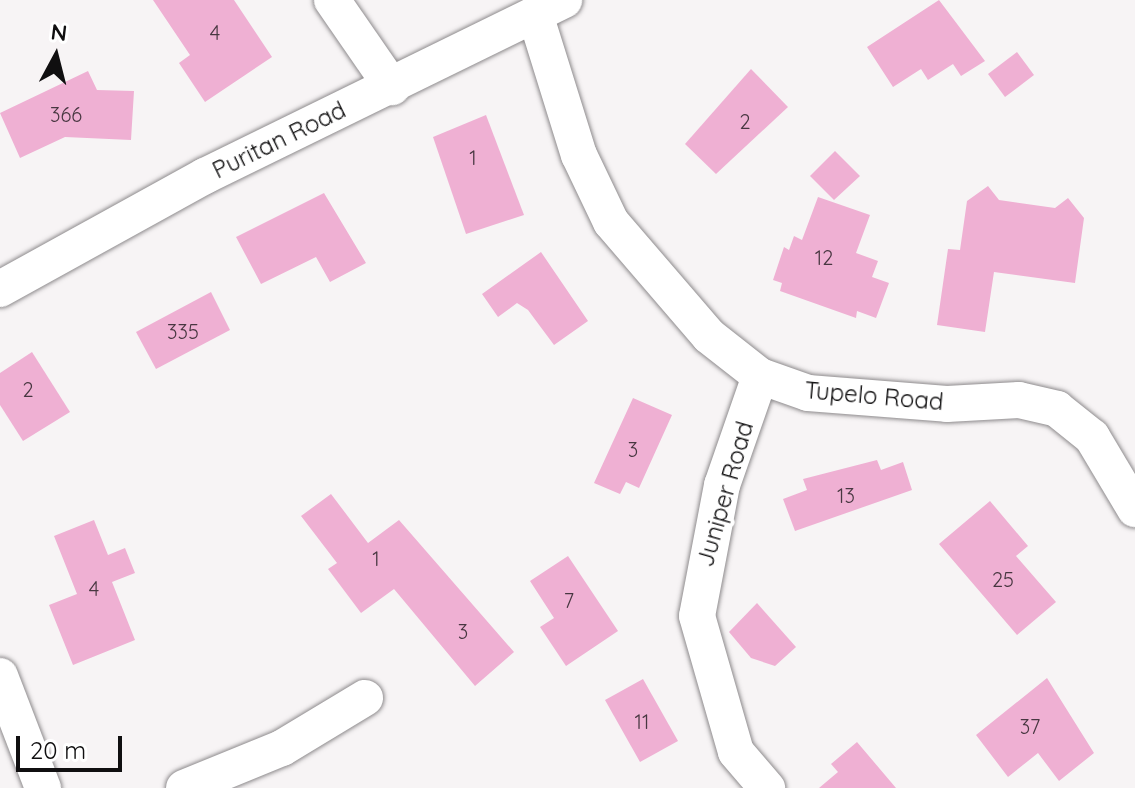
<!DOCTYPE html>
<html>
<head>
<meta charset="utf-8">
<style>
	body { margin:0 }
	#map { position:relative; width:1135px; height:788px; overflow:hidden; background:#f7f4f5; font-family:Quicksand,sans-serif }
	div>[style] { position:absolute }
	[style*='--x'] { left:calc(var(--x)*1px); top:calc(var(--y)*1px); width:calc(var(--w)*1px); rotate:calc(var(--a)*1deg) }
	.building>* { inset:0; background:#efb0d3 }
	.roads { filter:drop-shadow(0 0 2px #8e8b8d) drop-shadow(0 0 2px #8e8b8d) }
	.minor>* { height:36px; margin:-18px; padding:0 18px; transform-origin:18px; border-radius:18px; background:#fff }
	span { translate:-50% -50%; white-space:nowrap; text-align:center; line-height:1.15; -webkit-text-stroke:8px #fff; paint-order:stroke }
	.number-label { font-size:20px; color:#483741 }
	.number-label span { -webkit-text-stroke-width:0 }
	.street-label { font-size:24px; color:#100f10 }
	.north { position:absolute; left:16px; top:16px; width:80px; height:80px; -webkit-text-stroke:6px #fff; paint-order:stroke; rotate:7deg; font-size:22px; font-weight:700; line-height:32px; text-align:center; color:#100f10 }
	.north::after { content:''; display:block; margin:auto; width:28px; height:36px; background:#100f10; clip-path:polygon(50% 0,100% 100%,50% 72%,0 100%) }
	.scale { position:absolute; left:16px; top:736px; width:106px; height:36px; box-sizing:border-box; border:4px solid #100f10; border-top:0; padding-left:10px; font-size:24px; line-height:28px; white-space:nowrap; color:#100f10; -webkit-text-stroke:6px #fff; paint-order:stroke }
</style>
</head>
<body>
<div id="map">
	<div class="building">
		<div style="clip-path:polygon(153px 0,234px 0,272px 57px,205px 102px,179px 63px,190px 55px)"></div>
		<div style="clip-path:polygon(939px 0,985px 61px,961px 76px,953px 64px,928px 80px,921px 69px,893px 87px,867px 47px)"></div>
		<div style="clip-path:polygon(1017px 52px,1034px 75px,1005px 97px,988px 74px)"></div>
		<div style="clip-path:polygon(751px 69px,788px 107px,716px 174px,685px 144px)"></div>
		<div style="clip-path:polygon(88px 71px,97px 90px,134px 91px,131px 140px,65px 137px,20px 158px,0 113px)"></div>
		<div style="clip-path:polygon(486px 115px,524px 215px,466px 234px,433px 137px)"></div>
		<div style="clip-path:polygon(835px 151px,860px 176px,834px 200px,810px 176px)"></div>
		<div style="clip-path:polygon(988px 186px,999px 200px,1055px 208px,1068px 198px,1084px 218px,1075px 283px,994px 272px,985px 332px,937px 325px,948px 249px,960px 250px,967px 201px)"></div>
		<div style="clip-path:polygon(324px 193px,366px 263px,330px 282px,316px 257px,261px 284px,236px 237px)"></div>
		<div style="clip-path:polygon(818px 197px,870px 215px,856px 253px,878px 261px,872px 277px,889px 283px,876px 318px,857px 311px,856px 318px,780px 291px,782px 283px,773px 280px,784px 247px,789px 250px,794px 236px,802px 240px)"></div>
		<div style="clip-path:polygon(541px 252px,588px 321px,554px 345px,528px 310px,517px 303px,498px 317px,482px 294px)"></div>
		<div style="clip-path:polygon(211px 292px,230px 330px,156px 369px,136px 332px)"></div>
		<div style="clip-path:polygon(32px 352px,70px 412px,23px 441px,0 405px,0 373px)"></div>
		<div style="clip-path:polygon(633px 398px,672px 415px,639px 488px,626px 482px,620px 494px,594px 483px)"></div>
		<div style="clip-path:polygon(877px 460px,881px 470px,903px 462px,912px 490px,795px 531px,783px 499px,807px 490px,803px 479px)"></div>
		<div style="clip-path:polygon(331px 494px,368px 543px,399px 520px,514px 652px,475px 686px,394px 589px,361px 613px,328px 569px,337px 563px,301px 516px)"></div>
		<div style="clip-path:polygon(990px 501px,1028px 546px,1016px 556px,1056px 602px,1017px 635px,939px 544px)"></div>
		<div style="clip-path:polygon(94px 520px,108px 555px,125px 548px,135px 573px,112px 582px,135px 640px,73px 665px,49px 605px,77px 594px,54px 536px)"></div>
		<div style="clip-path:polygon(568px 556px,618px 631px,566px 666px,540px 627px,554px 618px,530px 581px)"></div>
		<div style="clip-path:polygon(757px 603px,796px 647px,775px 666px,751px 658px,729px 632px)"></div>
		<div style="clip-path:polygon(1047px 678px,1094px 753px,1059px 781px,1038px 753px,1008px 777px,976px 735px)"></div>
		<div style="clip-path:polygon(643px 679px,678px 741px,640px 762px,605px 700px)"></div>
		<div style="clip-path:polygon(857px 742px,896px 788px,819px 788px,838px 772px,831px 764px)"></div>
	</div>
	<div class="roads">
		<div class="minor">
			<div style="--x:332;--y:0;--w:106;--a:55.4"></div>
			<div style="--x:535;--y:14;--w:148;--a:72.7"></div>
			<div style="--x:579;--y:155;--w:74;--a:64.5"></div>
			<div style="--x:611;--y:222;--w:150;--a:49.3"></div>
			<div style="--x:709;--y:336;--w:65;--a:38.1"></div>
			<div style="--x:760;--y:376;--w:51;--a:19.5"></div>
			<div style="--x:808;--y:393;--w:139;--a:4.5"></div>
			<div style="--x:947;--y:404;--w:72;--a:-3.2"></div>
			<div style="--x:1019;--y:400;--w:39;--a:13"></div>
			<div style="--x:1057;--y:409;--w:45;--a:38.7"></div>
			<div style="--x:1092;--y:437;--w:84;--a:59.2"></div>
			<div style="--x:0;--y:289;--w:234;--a:-28.9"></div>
			<div style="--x:205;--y:176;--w:400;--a:-26.1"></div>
			<div style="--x:760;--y:376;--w:115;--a:109.2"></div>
			<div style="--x:722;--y:485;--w:133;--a:100.8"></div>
			<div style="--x:697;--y:616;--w:141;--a:74"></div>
			<div style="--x:736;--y:752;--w:48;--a:49.3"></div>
			<div style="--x:0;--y:676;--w:120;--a:69"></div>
			<div style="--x:184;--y:788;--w:106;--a:-22.2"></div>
			<div style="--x:282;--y:748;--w:97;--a:-31.1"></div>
		</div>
	</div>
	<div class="number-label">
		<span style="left:215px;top:32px">4</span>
		<span style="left:66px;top:114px">366</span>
		<span style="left:745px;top:121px">2</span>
		<span style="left:473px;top:157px">1</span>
		<span style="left:824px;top:257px">12</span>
		<span style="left:183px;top:331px">335</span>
		<span style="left:28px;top:389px">2</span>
		<span style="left:633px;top:449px">3</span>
		<span style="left:846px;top:495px">13</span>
		<span style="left:376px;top:558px">1</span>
		<span style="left:1003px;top:579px">25</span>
		<span style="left:94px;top:588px">4</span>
		<span style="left:569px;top:600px">7</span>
		<span style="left:463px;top:631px">3</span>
		<span style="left:642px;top:721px">11</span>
		<span style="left:1030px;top:726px">37</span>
	</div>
	<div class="street-label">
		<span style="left:279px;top:140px;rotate:-26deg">Puritan Road</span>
		<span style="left:874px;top:396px;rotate:5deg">Tupelo Road</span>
		<span style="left:725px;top:494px;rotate:-74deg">Juniper Road</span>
	</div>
	<div class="north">N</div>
	<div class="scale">20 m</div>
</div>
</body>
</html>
